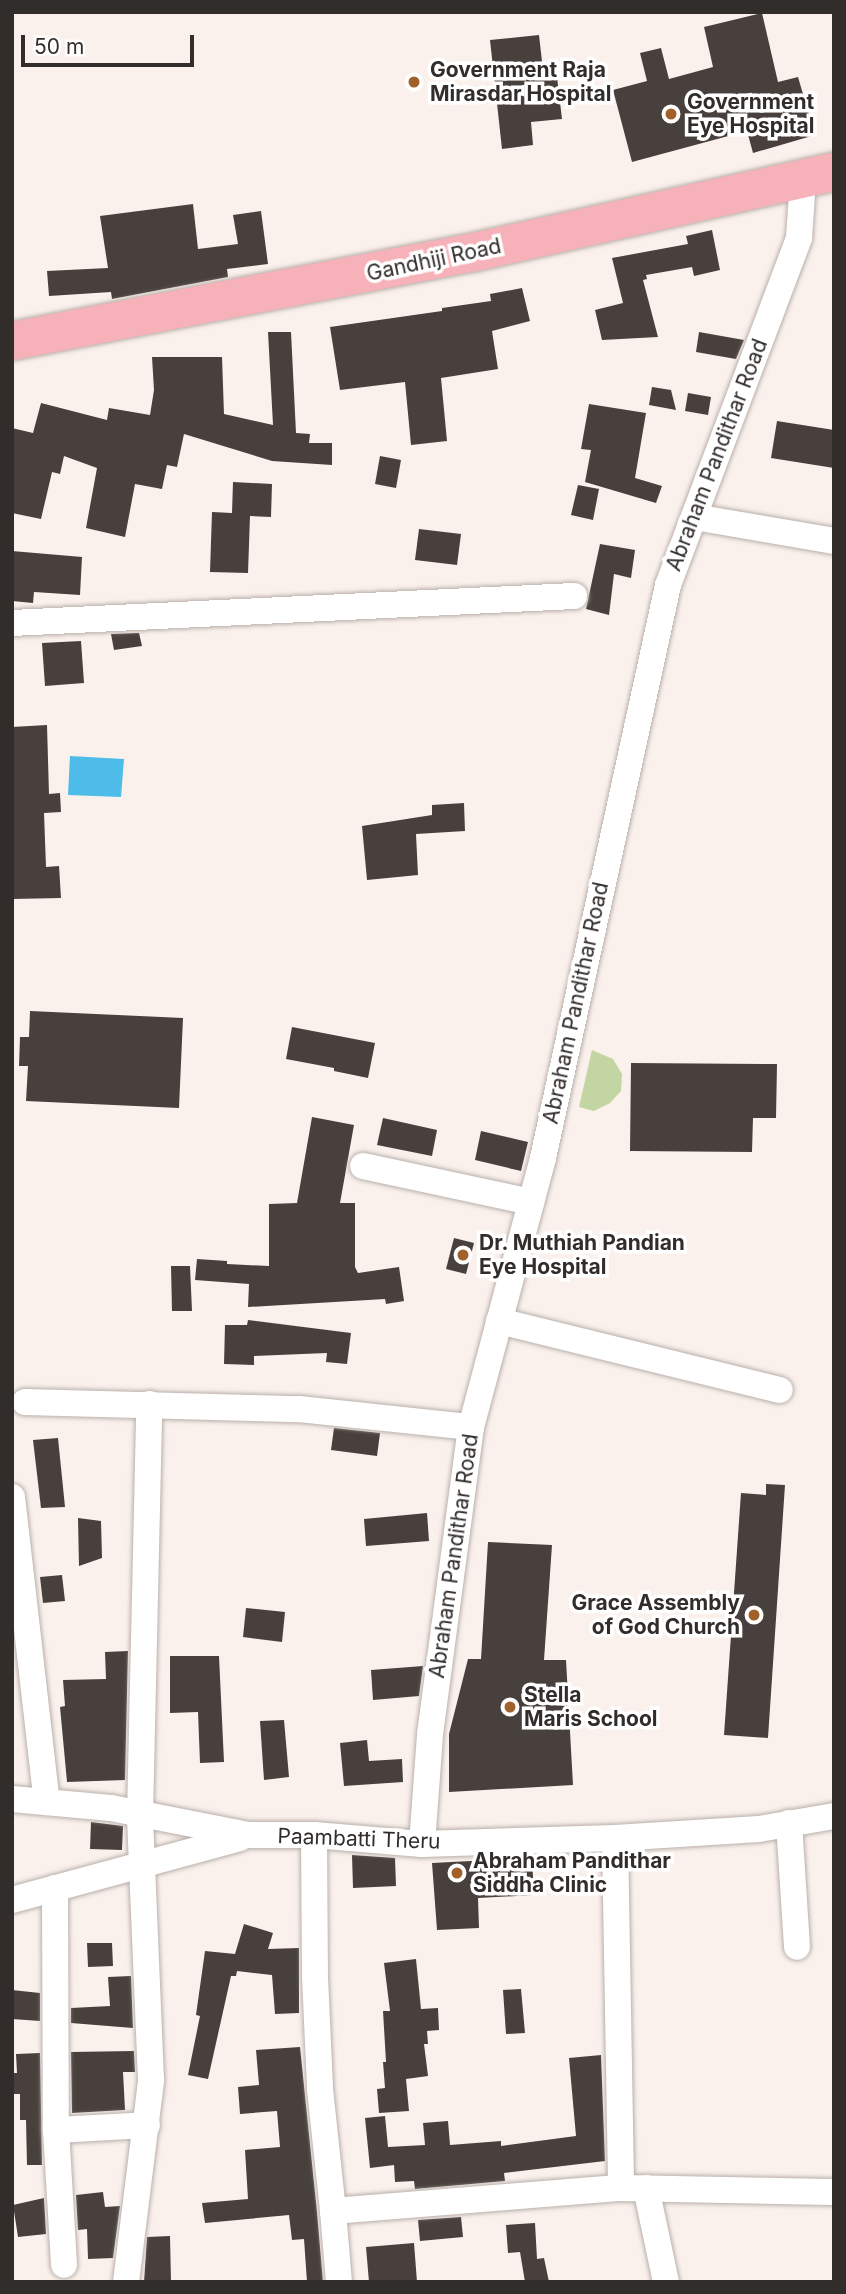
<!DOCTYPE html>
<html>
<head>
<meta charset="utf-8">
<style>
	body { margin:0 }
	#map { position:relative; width:846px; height:2294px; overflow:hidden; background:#fbf1ec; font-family:Inter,sans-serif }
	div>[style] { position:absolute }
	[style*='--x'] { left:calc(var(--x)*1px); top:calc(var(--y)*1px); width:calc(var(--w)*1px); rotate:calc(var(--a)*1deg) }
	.green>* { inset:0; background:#c3d5a2 }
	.water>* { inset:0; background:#4dbce9 }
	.building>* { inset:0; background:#48403d }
	.roads { filter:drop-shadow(0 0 2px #b9b0ab) drop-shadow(0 0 2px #b9b0ab) }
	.minor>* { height:26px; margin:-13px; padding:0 13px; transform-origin:13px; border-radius:13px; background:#fff }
	.primary>* { height:38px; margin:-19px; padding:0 19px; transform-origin:19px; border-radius:19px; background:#f6b2b8 }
	.dots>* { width:19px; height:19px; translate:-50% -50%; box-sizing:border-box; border:4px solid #fff; border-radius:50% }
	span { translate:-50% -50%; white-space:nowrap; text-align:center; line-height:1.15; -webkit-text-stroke:7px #fff; paint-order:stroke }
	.poi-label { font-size:21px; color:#312d2b; font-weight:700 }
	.left { translate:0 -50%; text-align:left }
	.right { translate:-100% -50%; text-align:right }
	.street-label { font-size:21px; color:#312d2b }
	.frame { position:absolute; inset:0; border:14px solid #312d2b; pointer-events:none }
	.scale { position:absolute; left:21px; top:35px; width:173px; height:32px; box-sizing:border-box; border:4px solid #312d2b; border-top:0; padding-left:9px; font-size:21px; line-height:24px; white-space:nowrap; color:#312d2b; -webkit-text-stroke:5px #fff; paint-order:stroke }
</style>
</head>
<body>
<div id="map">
	<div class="green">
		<div style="clip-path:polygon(592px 1050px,613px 1059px,622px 1074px,621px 1091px,610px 1103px,594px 1111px,579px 1107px)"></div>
	</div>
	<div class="water">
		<div style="clip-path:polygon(70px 756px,124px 759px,121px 797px,68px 795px)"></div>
	</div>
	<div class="building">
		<div style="clip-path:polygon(762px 13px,778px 82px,798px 77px,815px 135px,753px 153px,747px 131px,632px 162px,613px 90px,647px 81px,640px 53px,661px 48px,669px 79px,713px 67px,704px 27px)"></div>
		<div style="clip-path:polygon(539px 35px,544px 79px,557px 77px,562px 119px,531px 122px,533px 145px,502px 149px,490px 40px)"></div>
		<div style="clip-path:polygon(193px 204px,198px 249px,238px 244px,233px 215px,261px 211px,268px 264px,227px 269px,228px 277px,112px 299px,111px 292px,49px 296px,47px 271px,108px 268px,100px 216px)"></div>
		<div style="clip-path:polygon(712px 230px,720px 270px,694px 276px,692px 267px,646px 275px,647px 279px,643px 280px,658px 337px,602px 340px,595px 310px,623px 303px,612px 258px,688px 244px,686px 236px)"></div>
		<div style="clip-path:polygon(522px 288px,530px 321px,492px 331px,498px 369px,441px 378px,447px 441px,411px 445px,405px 382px,340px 390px,330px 327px,442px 311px,442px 308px,491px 301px,490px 294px)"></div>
		<div style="clip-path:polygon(268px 332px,291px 332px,296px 433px,310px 434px,309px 443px,332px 443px,332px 465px,272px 461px,184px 434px,177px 467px,167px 465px,162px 489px,135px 484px,125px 537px,86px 528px,97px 468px,64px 456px,60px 474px,52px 472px,41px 519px,12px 513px,12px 428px,33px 433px,41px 403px,107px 420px,109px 408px,150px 415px,154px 390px,152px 357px,222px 357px,224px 414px,273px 425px)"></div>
		<div style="clip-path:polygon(699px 332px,744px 340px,736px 359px,696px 352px)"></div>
		<div style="clip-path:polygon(652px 387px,671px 390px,676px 410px,649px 405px)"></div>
		<div style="clip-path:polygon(688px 393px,711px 397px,708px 415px,685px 411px)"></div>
		<div style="clip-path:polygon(589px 404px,646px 413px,635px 478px,662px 486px,656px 503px,585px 482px,591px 450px,581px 449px)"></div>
		<div style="clip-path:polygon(777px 421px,834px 430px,834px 468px,771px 458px)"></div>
		<div style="clip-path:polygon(380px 456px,401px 460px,396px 488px,375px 484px)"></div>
		<div style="clip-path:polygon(233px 482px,272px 484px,271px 517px,250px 516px,248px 573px,210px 572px,212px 512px,232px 513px)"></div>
		<div style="clip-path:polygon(578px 485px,599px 489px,593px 520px,571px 515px)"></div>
		<div style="clip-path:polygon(419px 529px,461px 534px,457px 565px,415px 560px)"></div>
		<div style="clip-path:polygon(600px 544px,635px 550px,631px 578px,614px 574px,609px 615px,586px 609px)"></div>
		<div style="clip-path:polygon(12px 551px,82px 557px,80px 595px,34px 592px,33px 603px,12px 601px)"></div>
		<div style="clip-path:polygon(139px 633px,142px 646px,114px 650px,111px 634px)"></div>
		<div style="clip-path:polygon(81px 641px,84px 683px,45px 686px,42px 643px)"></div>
		<div style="clip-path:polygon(47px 725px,49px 794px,60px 793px,61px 812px,44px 813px,46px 867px,59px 866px,61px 898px,12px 899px,12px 727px)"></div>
		<div style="clip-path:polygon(464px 803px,465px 831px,416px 834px,418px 875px,367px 880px,362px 826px,432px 815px,432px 805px)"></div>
		<div style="clip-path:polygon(30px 1011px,183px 1018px,179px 1108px,26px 1101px,28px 1066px,19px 1066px,20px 1037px,29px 1037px)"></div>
		<div style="clip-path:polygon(292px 1027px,375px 1043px,368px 1078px,334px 1071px,334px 1068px,286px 1059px)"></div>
		<div style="clip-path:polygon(631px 1063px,777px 1064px,776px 1118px,753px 1118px,752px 1152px,630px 1151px)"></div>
		<div style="clip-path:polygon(312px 1117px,354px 1125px,340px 1203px,355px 1203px,355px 1267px,358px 1273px,399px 1267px,404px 1301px,386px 1304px,385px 1299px,248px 1307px,249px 1284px,195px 1280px,197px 1259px,227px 1261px,227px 1264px,269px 1266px,269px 1204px,297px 1203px)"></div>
		<div style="clip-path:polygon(383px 1118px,437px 1130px,432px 1156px,377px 1145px)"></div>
		<div style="clip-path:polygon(481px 1131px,528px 1142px,521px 1171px,475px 1160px)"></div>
		<div style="clip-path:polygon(454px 1238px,474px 1243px,466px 1274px,446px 1269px)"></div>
		<div style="clip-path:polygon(171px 1266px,190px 1266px,192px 1311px,172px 1311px)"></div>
		<div style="clip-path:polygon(248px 1320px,351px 1333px,347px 1364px,326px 1362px,327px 1353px,254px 1356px,254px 1365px,224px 1364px,225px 1325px,247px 1325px)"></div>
		<div style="clip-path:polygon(334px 1428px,380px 1433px,377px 1456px,331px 1450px)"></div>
		<div style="clip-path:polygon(58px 1438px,65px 1507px,41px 1508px,33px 1440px)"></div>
		<div style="clip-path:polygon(766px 1484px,785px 1485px,768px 1738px,724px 1735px,741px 1493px,766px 1495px)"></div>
		<div style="clip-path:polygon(427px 1513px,429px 1541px,366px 1546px,364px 1519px)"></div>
		<div style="clip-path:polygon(78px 1518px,101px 1521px,102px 1558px,79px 1566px)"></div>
		<div style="clip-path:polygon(488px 1542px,552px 1545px,544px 1660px,566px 1660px,573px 1785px,449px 1792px,449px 1734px,468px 1659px,481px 1659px)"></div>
		<div style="clip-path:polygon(62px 1575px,65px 1601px,43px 1603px,40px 1577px)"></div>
		<div style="clip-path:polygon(246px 1608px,285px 1612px,282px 1642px,243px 1637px)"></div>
		<div style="clip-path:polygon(128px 1651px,125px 1780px,67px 1782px,60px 1707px,65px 1706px,63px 1680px,106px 1679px,105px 1652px)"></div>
		<div style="clip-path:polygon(170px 1656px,219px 1656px,224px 1762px,200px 1763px,198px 1712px,170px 1713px)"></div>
		<div style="clip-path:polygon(423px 1666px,419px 1696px,373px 1700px,371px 1670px)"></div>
		<div style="clip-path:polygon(284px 1720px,289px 1777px,264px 1780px,260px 1721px)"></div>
		<div style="clip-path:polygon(367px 1740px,369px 1761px,402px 1759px,403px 1782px,344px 1786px,340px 1743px)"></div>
		<div style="clip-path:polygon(91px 1822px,123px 1826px,122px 1850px,90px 1849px)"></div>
		<div style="clip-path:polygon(352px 1855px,395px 1858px,396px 1886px,353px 1888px)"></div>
		<div style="clip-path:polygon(532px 1858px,534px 1895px,478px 1898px,479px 1928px,437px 1930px,432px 1863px)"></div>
		<div style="clip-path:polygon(244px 1924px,273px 1933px,268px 1949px,299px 1948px,299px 2013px,275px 2014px,272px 1975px,237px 1971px,236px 1976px,231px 1976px,208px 2079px,188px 2075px,200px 2016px,196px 2015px,205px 1951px,235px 1954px)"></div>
		<div style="clip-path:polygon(87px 1943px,112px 1943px,113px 1966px,88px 1967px)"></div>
		<div style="clip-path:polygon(416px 1959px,421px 2009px,438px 2008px,439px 2030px,427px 2031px,428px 2044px,424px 2044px,428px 2076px,406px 2079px,409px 2111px,379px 2113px,377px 2089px,385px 2088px,383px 2062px,386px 2062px,383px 2011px,390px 2011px,384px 1963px)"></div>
		<div style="clip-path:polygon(131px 1976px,133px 2028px,71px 2023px,71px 2008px,110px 2006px,108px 1977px)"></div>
		<div style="clip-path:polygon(521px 1989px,525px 2033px,506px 2034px,503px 1990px)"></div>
		<div style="clip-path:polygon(12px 1990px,40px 1993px,40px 2021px,12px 2019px)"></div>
		<div style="clip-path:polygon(300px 2047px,317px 2212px,323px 2282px,307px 2282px,304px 2239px,292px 2240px,289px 2215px,205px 2223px,202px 2203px,248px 2199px,245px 2150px,280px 2147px,277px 2111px,240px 2114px,238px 2087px,259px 2085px,256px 2050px)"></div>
		<div style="clip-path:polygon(134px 2051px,135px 2072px,123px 2072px,125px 2110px,72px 2113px,71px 2052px)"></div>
		<div style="clip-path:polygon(40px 2053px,42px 2165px,27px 2165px,26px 2120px,20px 2120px,20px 2094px,12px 2094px,12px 2073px,17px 2073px,16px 2054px)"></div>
		<div style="clip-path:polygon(601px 2055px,605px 2161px,504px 2173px,505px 2181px,415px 2189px,414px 2181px,395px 2182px,394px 2165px,370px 2168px,365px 2118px,385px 2116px,388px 2147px,425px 2145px,423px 2123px,448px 2121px,450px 2145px,501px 2141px,501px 2146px,576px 2136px,569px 2058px)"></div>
		<div style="clip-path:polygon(103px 2192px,105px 2207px,120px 2206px,113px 2258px,88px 2259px,87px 2229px,78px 2230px,76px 2195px)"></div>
		<div style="clip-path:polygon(44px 2198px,46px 2234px,18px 2237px,13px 2205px)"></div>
		<div style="clip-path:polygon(461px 2217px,463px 2237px,420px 2241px,418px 2220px)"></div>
		<div style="clip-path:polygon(535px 2223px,537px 2259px,544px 2258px,549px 2282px,525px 2282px,520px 2252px,508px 2253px,506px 2225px)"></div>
		<div style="clip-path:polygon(170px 2236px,171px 2282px,144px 2282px,147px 2237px)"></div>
		<div style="clip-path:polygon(414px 2243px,417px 2282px,369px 2282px,366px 2247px)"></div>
	</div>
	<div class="roads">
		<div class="minor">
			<div style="--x:694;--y:517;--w:142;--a:9.7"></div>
			<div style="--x:12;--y:623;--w:563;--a:-2.75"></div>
			<div style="--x:363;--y:1166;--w:172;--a:12.1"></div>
			<div style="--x:499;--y:1321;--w:289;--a:13.8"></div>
			<div style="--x:25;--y:1402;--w:274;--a:1.5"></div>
			<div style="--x:299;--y:1409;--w:173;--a:6"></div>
			<div style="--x:12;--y:1497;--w:307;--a:83.5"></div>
			<div style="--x:12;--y:1799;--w:99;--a:5.2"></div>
			<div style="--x:111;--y:1808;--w:140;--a:11.1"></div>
			<div style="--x:248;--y:1835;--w:66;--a:0"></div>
			<div style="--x:314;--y:1835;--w:108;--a:4.8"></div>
			<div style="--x:422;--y:1844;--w:193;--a:-1.8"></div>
			<div style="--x:615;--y:1838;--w:144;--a:-3.6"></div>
			<div style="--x:759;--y:1829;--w:76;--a:-9.8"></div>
			<div style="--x:789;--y:1823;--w:124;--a:86.3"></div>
			<div style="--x:314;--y:1835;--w:142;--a:89.6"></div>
			<div style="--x:315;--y:1977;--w:112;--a:87.4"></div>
			<div style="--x:320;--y:2089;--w:123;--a:83.9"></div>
			<div style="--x:333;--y:2211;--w:289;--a:-4.6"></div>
			<div style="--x:621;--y:2188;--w:213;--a:1.1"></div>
			<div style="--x:615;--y:1838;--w:350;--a:89"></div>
			<div style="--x:422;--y:1844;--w:110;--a:-85.8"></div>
			<div style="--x:430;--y:1734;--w:310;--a:-82.4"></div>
			<div style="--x:471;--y:1427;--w:278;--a:-75"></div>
			<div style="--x:543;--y:1158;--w:586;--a:-77.69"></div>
			<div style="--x:668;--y:585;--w:371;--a:-69.3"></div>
			<div style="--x:799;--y:238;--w:58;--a:-86.1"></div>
			<div style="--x:55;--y:1888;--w:242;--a:89.8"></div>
			<div style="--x:56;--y:2130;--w:91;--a:-3.1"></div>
			<div style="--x:12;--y:1900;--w:236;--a:-15.2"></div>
			<div style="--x:56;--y:2130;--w:135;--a:86.6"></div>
			<div style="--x:646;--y:2188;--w:96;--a:78"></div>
			<div style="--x:333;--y:2211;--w:71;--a:85.2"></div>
			<div style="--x:126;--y:2282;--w:204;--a:-82.9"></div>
			<div style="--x:151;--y:2080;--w:264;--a:-92.4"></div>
			<div style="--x:140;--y:1816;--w:412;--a:-88.7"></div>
		</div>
		<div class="primary">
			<div style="--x:12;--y:341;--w:471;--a:-10.9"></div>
			<div style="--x:475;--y:252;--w:368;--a:-12.6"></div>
		</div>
	</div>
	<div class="dots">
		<div style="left:414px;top:82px;background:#a1612a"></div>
		<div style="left:671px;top:114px;background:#a1612a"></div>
		<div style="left:463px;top:1255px;background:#a1612a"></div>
		<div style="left:754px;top:1615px;background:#a1612a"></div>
		<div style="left:510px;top:1707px;background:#a1612a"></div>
		<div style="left:457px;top:1873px;background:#a1612a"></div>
	</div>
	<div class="poi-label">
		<span class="left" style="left:430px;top:82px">Government Raja<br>Mirasdar Hospital</span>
		<span class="left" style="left:687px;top:114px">Government<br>Eye Hospital</span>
		<span class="left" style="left:479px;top:1255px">Dr. Muthiah Pandian<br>Eye Hospital</span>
		<span class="right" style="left:740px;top:1615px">Grace Assembly<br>of God Church</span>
		<span class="left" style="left:524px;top:1707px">Stella<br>Maris School</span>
		<span class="left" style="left:473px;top:1873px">Abraham Pandithar<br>Siddha Clinic</span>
	</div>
	<div class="street-label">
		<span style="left:434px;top:260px;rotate:-12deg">Gandhiji Road</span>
		<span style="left:717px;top:455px;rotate:-69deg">Abraham Pandithar Road</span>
		<span style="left:576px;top:1003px;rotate:-78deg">Abraham Pandithar Road</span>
		<span style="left:454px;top:1556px;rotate:-82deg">Abraham Pandithar Road</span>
		<span style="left:359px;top:1839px;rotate:2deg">Paambatti Theru</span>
	</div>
	<div class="frame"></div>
	<div class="scale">50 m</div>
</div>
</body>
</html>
